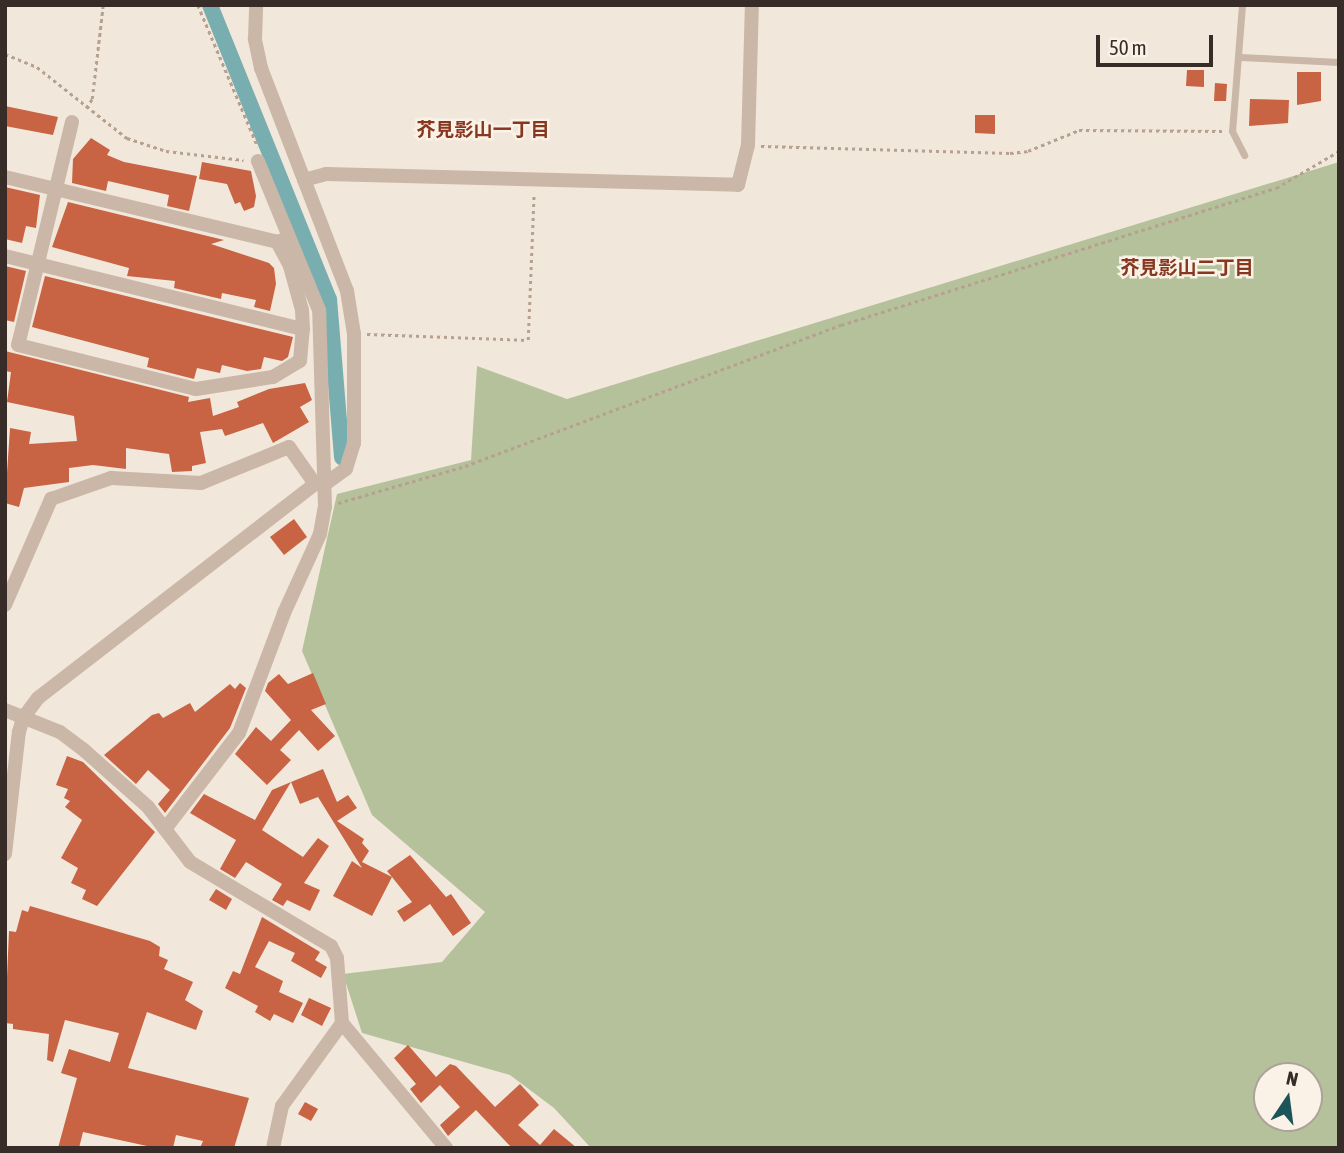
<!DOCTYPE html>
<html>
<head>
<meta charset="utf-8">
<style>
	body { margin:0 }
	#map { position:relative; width:1344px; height:1153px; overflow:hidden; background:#f2e7db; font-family:"Asap Condensed","Noto Sans JP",sans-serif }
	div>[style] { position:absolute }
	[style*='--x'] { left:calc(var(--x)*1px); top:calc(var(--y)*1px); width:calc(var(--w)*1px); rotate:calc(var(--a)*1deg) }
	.green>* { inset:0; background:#b5c19b }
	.canal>* { height:16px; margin:-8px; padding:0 8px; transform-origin:8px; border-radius:8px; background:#79aeb0 }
	.building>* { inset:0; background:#c86343 }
	.path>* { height:2.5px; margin-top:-1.25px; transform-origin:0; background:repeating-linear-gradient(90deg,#b6a191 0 3.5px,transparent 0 7px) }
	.service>* { height:7px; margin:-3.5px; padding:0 3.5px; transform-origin:3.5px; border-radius:3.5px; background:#cab7a7 }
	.minor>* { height:14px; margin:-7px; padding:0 7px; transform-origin:7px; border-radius:7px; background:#cab7a7 }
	span { translate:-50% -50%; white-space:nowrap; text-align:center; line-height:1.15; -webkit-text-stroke:5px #faf1e7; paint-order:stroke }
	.neighbourhood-label { font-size:19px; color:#87371f; font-weight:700 }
	.frame { position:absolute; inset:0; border:7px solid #372c27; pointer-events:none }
	.north { position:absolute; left:1253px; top:1062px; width:70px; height:70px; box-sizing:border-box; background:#faf1e7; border:2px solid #aca29a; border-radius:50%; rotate:13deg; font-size:19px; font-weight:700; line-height:28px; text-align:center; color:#372c27 }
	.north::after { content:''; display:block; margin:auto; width:24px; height:32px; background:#1c5559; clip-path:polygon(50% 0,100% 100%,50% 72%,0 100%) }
	.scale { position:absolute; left:1096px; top:35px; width:117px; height:32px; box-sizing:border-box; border:4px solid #372c27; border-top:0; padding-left:9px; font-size:21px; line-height:24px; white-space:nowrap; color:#372c27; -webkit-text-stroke:5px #faf1e7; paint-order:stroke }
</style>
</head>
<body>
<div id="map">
	<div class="green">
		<div style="clip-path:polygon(evenodd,1339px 162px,1339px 1148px,591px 1148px,554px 1108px,510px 1075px,362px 1033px,343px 974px,442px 962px,485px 912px,372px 815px,302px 651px,337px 494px,471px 460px,477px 366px,567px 399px,1339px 162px,1267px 1076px,1309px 1076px,1309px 1118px,1267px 1118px,1267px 1076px)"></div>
	</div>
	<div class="canal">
		<div style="--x:210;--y:5;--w:317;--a:68"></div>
		<div style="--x:329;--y:299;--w:159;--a:85.3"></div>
	</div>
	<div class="building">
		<div style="clip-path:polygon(1187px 70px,1204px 70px,1204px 87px,1186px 86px)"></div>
		<div style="clip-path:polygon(1297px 72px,1321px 72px,1321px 101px,1297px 105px)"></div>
		<div style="clip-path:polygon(1215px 83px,1227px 84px,1226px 101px,1214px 101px)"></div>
		<div style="clip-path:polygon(1250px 99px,1289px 100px,1288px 123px,1249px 126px)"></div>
		<div style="clip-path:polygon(5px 106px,58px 117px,53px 135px,5px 126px)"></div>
		<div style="clip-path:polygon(975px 115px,995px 115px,995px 134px,975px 133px)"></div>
		<div style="clip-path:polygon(91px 138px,110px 150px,107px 155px,124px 162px,197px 176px,189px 211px,167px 206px,169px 195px,108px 181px,106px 191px,72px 183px,73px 159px)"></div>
		<div style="clip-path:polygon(202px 162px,251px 171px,256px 196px,254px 207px,244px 211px,240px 202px,235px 204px,227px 184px,199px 179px)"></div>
		<div style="clip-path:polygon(5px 187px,40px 195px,36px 228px,26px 226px,22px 243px,5px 239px)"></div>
		<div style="clip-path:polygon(68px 202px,224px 240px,211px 244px,269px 263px,274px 268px,276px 284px,270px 311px,254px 307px,256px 300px,222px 293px,221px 299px,174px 288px,175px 281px,127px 276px,129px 268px,52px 247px)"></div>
		<div style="clip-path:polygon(5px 266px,26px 271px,14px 322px,5px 320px)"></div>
		<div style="clip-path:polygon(45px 276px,293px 337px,288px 357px,282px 361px,264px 357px,261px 369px,247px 371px,222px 365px,220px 373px,197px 368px,194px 379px,147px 367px,149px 358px,32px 327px)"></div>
		<div style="clip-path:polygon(5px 351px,189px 397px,188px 402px,210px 398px,213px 416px,239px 407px,237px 402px,269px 389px,305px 383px,312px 400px,300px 407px,309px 422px,273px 443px,263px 423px,225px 436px,222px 429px,200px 432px,206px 463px,192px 466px,192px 471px,172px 472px,169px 454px,126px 448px,126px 469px,93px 465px,69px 468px,69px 482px,24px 488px,19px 507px,5px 503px,10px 428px,31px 432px,29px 444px,77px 441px,74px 416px,7px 402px,11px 372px,5px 371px)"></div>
		<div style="clip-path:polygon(294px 519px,307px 537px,284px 555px,270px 537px)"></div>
		<div style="clip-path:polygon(313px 673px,326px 704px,311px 710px,335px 736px,318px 751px,299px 730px,280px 750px,291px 760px,267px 785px,235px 754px,256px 727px,271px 741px,291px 720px,265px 691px,268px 683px,279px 674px,288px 684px)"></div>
		<div style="clip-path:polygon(240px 683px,246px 688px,230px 728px,165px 813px,158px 804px,170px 790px,148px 770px,136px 784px,104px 755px,152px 715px,159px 713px,163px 718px,190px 703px,195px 712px,230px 684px,235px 689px)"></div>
		<div style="clip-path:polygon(67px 756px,83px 762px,155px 832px,97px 906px,82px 899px,86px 890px,71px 883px,78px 868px,61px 858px,82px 820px,65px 807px,70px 801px,64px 798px,68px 789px,56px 785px)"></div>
		<div style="clip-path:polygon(323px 769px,337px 802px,348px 795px,357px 808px,337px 821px,364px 839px,362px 843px,369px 851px,362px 862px,392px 877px,387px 871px,410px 855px,446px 897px,451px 894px,471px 923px,453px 936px,430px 904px,404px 922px,397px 911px,412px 902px,392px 877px,372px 916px,333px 896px,352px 861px,362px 868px,318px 797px,300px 804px,291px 782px)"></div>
		<div style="clip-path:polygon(291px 782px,262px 830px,303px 857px,318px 838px,329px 846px,304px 883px,320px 890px,310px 911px,287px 900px,283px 906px,272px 900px,282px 884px,246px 862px,235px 878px,220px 869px,236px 840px,190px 813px,204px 794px,255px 820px,272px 790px)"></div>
		<div style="clip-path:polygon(216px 889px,232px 899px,226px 910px,209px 900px)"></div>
		<div style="clip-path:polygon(30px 906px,150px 941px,160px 947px,159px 956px,168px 960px,164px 969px,193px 982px,185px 1000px,203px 1011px,196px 1030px,147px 1012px,128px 1068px,249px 1098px,234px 1148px,200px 1148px,203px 1141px,176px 1135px,173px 1148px,156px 1148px,83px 1132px,79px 1148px,58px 1148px,77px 1078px,61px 1073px,69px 1049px,110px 1062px,119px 1033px,65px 1020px,53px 1062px,47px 1060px,49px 1034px,13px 1029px,13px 1024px,5px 1023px,9px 931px,16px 932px,22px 910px,28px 912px)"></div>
		<div style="clip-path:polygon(262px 917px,320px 952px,315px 960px,327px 967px,321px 978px,291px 961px,295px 953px,269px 941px,255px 967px,283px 981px,279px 992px,303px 1003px,293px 1023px,274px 1014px,270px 1021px,255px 1012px,258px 1006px,225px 988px,233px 971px,240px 974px)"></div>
		<div style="clip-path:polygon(309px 998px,331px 1008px,322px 1026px,301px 1015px)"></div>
		<div style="clip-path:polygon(408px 1045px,436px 1077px,450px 1064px,456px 1066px,495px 1107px,520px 1084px,539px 1105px,518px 1125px,540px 1145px,554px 1129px,577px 1148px,512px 1148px,476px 1110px,448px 1136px,440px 1125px,460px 1107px,440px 1085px,421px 1103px,410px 1089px,416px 1084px,394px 1058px)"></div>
		<div style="clip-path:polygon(305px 1102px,318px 1109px,311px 1121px,298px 1114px)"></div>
	</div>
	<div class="path">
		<div style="--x:198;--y:5;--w:154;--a:67.1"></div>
		<div style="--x:5;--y:54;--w:35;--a:22"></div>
		<div style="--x:37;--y:67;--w:115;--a:38.3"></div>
		<div style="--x:127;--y:138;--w:41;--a:18.4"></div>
		<div style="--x:166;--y:151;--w:78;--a:6.7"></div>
		<div style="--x:86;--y:108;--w:11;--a:-56"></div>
		<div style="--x:92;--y:99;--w:95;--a:-83.3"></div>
		<div style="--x:761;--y:146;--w:249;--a:1.6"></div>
		<div style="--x:1010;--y:153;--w:18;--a:-6"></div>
		<div style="--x:1028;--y:151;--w:55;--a:-22.4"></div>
		<div style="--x:1079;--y:130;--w:143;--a:0.4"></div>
		<div style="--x:367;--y:334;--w:161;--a:2.1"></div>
		<div style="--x:528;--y:340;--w:147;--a:-87.7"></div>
		<div style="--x:338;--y:503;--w:132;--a:-16.2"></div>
		<div style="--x:465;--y:466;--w:402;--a:-20.6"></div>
		<div style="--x:841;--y:325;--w:456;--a:-17.5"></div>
		<div style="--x:1276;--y:188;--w:73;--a:-30.4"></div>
	</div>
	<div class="service">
		<div style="--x:1242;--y:5;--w:126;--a:94.5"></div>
		<div style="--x:1232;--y:131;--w:27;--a:63"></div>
		<div style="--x:1240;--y:57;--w:99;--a:2.9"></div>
	</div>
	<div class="minor">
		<div style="--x:72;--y:122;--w:229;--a:103.6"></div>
		<div style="--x:18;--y:345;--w:183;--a:13.9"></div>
		<div style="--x:196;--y:389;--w:78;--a:-8.9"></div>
		<div style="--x:273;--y:377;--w:31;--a:-31"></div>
		<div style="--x:300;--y:361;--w:32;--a:-85"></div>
		<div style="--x:5;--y:177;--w:280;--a:13.4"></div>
		<div style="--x:277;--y:242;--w:9;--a:-18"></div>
		<div style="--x:304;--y:180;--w:23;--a:-15"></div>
		<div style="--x:326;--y:174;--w:412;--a:1.5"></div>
		<div style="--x:738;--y:185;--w:41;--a:-76"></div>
		<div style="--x:748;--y:145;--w:140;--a:-88.4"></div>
		<div style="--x:5;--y:256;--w:307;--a:13.8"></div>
		<div style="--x:303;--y:329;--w:19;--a:-93"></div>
		<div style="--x:302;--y:310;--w:46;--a:-105.3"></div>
		<div style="--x:290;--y:266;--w:27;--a:-118"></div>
		<div style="--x:5;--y:605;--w:116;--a:-66.5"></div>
		<div style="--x:51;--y:499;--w:64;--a:-19.3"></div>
		<div style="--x:111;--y:478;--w:90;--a:3.2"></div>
		<div style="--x:201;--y:483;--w:95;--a:-22.2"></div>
		<div style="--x:289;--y:447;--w:45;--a:54.9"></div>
		<div style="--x:5;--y:710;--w:59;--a:21.8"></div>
		<div style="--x:60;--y:732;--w:31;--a:37"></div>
		<div style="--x:85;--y:751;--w:84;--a:41.6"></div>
		<div style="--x:148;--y:807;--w:69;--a:52.6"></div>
		<div style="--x:190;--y:862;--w:164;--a:30.8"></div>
		<div style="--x:331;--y:946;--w:13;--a:63"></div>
		<div style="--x:337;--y:958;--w:65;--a:85.6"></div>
		<div style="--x:342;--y:1023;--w:163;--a:50.2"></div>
		<div style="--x:165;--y:829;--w:121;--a:-52.4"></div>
		<div style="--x:239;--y:733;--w:128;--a:-69.4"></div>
		<div style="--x:284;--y:613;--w:87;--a:-65.5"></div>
		<div style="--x:320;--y:534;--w:27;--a:-80"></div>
		<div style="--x:325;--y:507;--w:197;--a:-91.7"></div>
		<div style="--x:319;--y:310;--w:161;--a:-112.3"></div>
		<div style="--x:5;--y:854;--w:123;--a:-83.5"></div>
		<div style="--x:19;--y:732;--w:15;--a:-74"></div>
		<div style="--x:23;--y:718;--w:25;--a:-53"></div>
		<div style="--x:38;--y:698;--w:350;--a:-37.7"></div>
		<div style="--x:315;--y:484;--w:10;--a:0"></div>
		<div style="--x:325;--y:484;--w:26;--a:-36"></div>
		<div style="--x:346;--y:469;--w:27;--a:-73"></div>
		<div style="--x:354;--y:443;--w:109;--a:-90"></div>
		<div style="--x:354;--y:334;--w:44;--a:-99.2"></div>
		<div style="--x:347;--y:291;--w:239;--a:-111.1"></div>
		<div style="--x:261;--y:68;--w:30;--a:-102"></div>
		<div style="--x:255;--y:39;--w:34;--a:-88"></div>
		<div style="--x:273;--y:1148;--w:43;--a:-77.9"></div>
		<div style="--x:282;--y:1106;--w:102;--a:-54.1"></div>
	</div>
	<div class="neighbourhood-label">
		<span style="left:483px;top:130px">芥見影山一丁目</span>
		<span style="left:1187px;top:268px">芥見影山二丁目</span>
	</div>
	<div class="frame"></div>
	<div class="north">N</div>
	<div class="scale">50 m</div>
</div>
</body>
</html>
